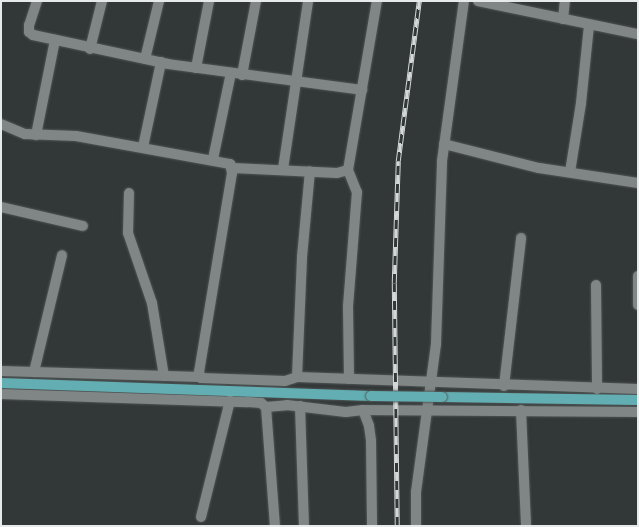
<!DOCTYPE html>
<html>
<head>
<meta charset="utf-8">
<style>
	body { margin:0 }
	#map { position:relative; width:639px; height:527px; overflow:hidden; background:#323738; font-family:"Archivo Narrow",sans-serif }
	div>[style] { position:absolute }
	[style*='--x'] { left:calc(var(--x)*1px); top:calc(var(--y)*1px); width:calc(var(--w)*1px); rotate:calc(var(--a)*1deg) }
	.roads { filter:drop-shadow(0 0 1px #4f5454) drop-shadow(0 0 1px #4f5454) }
	.minor>* { height:10px; margin:-5px; padding:0 5px; transform-origin:5px; border-radius:5px; background:#808686 }
	.major>* { height:10px; margin:-5px; padding:0 5px; transform-origin:5px; border-radius:5px; background:#63aeb2 }
	.rail>* { height:4.5px; margin-top:-2.25px; transform-origin:0; background:repeating-linear-gradient(90deg,#323738 0 9px,#d4d8d8 0 18px); box-sizing:border-box; border-block:1px solid #d4d8d8 }
	.bridges { filter:drop-shadow(0 0 1px #4f5454) drop-shadow(0 0 1px #4f5454) }
	.major-bridge>* { height:10px; margin:-5px; padding:0 5px; transform-origin:5px; border-radius:5px; background:#63aeb2 }
	span { translate:-50% -50%; white-space:nowrap; text-align:center; line-height:1.15; -webkit-text-stroke:4px #323738; paint-order:stroke }
	.frame { position:absolute; inset:0; border:2px solid #e7eaea; pointer-events:none }
</style>
</head>
<body>
<div id="map">
	<div class="roads">
		<div class="minor">
			<div style="--x:37;--y:1;--w:25;--a:108"></div>
			<div style="--x:29;--y:25;--w:7;--a:90"></div>
			<div style="--x:29;--y:32;--w:5;--a:37"></div>
			<div style="--x:33;--y:35;--w:138;--a:12.1"></div>
			<div style="--x:168;--y:64;--w:196;--a:7.6"></div>
			<div style="--x:478;--y:1;--w:163;--a:11.7"></div>
			<div style="--x:563;--y:19;--w:18;--a:-84"></div>
			<div style="--x:90;--y:49;--w:49;--a:-76"></div>
			<div style="--x:145;--y:59;--w:60;--a:-76.4"></div>
			<div style="--x:196;--y:68;--w:68;--a:-79"></div>
			<div style="--x:242;--y:75;--w:75;--a:-79.3"></div>
			<div style="--x:1;--y:124;--w:26;--a:23"></div>
			<div style="--x:25;--y:134;--w:51;--a:2.2"></div>
			<div style="--x:76;--y:136;--w:157;--a:10.3"></div>
			<div style="--x:230;--y:164;--w:9;--a:77"></div>
			<div style="--x:232;--y:173;--w:202;--a:99.4"></div>
			<div style="--x:199;--y:372;--w:6;--a:72"></div>
			<div style="--x:201;--y:378;--w:84;--a:2"></div>
			<div style="--x:285;--y:381;--w:13;--a:-18"></div>
			<div style="--x:297;--y:377;--w:341;--a:2"></div>
			<div style="--x:36;--y:135;--w:97;--a:-78.7"></div>
			<div style="--x:444;--y:144;--w:98;--a:14.2"></div>
			<div style="--x:539;--y:168;--w:100;--a:8.6"></div>
			<div style="--x:143;--y:147;--w:87;--a:-78"></div>
			<div style="--x:213;--y:159;--w:88;--a:-78.2"></div>
			<div style="--x:233;--y:168;--w:104;--a:2.8"></div>
			<div style="--x:337;--y:173;--w:11;--a:-15"></div>
			<div style="--x:348;--y:170;--w:171;--a:-80.3"></div>
			<div style="--x:283;--y:169;--w:170;--a:-81.5"></div>
			<div style="--x:348;--y:170;--w:24;--a:68"></div>
			<div style="--x:357;--y:192;--w:114;--a:94.5"></div>
			<div style="--x:348;--y:306;--w:73;--a:89.2"></div>
			<div style="--x:570;--y:172;--w:70;--a:-80.9"></div>
			<div style="--x:581;--y:103;--w:78;--a:-84.1"></div>
			<div style="--x:129;--y:193;--w:40;--a:91.4"></div>
			<div style="--x:128;--y:233;--w:74;--a:71.1"></div>
			<div style="--x:152;--y:303;--w:74;--a:80.7"></div>
			<div style="--x:1;--y:207;--w:84;--a:13"></div>
			<div style="--x:638;--y:276;--w:29;--a:90"></div>
			<div style="--x:596;--y:285;--w:104;--a:89.4"></div>
			<div style="--x:1;--y:371;--w:199;--a:1.7"></div>
			<div style="--x:34;--y:372;--w:120;--a:-76.5"></div>
			<div style="--x:297;--y:377;--w:120;--a:-87.6"></div>
			<div style="--x:302;--y:257;--w:86;--a:-84.7"></div>
			<div style="--x:504;--y:386;--w:149;--a:-83.4"></div>
			<div style="--x:1;--y:394;--w:247;--a:1.9"></div>
			<div style="--x:248;--y:402;--w:13;--a:4"></div>
			<div style="--x:261;--y:403;--w:6;--a:39"></div>
			<div style="--x:266;--y:407;--w:21;--a:-5"></div>
			<div style="--x:287;--y:405;--w:59;--a:6.8"></div>
			<div style="--x:346;--y:412;--w:17;--a:-7"></div>
			<div style="--x:363;--y:410;--w:17;--a:69"></div>
			<div style="--x:369;--y:426;--w:15;--a:82"></div>
			<div style="--x:371;--y:441;--w:85;--a:89.3"></div>
			<div style="--x:300;--y:406;--w:120;--a:88.1"></div>
			<div style="--x:266;--y:407;--w:119;--a:85.7"></div>
			<div style="--x:363;--y:410;--w:275;--a:0.4"></div>
			<div style="--x:521;--y:410;--w:116;--a:87.5"></div>
			<div style="--x:201;--y:517;--w:120;--a:-76"></div>
			<div style="--x:416;--y:526;--w:34;--a:-90"></div>
			<div style="--x:416;--y:492;--w:149;--a:-82.3"></div>
			<div style="--x:436;--y:344;--w:183;--a:-88.1"></div>
			<div style="--x:442;--y:161;--w:162;--a:-82.2"></div>
		</div>
		<div class="major">
			<div style="--x:1;--y:383;--w:370;--a:2"></div>
			<div style="--x:442;--y:397;--w:196;--a:0.9"></div>
		</div>
	</div>
	<div class="rail">
		<div style="--x:397;--y:526;--w:243;--a:-90.7"></div>
		<div style="--x:394;--y:283;--w:122;--a:-88.1"></div>
		<div style="--x:398;--y:161;--w:161;--a:-82.5"></div>
	</div>
	<div class="bridges">
		<div class="major-bridge">
			<div style="--x:371;--y:396;--w:71;--a:0.8"></div>
		</div>
	</div>
	<div class="frame"></div>
</div>
</body>
</html>
